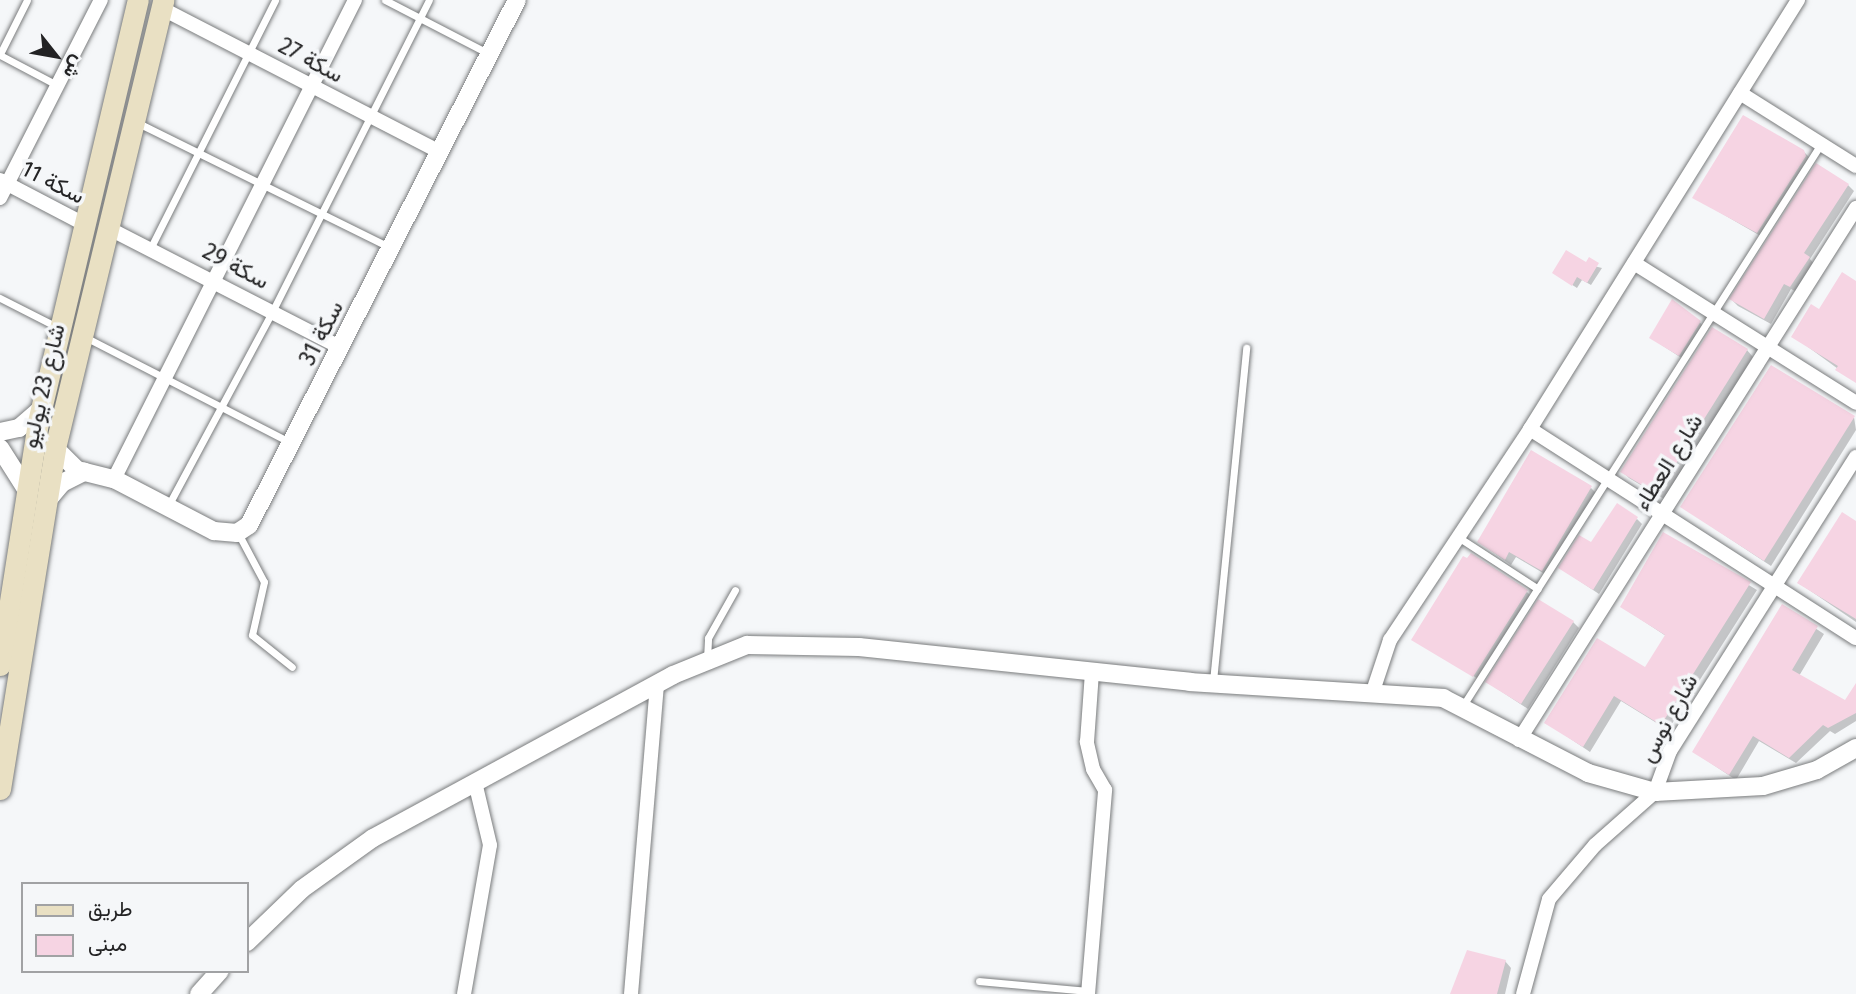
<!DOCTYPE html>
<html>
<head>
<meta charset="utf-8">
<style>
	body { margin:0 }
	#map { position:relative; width:1856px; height:994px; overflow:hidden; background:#f5f7f9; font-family:"Fira Sans",Vazirmatn,sans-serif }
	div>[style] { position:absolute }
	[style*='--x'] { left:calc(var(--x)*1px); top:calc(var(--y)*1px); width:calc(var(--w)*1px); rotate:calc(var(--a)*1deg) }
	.shadow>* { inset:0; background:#0003 }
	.building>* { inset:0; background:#f6d4e3 }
	.roads { filter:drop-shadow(0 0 2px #7a7c7d) drop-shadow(0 0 2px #7a7c7d) }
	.service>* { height:7px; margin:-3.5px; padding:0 3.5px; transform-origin:3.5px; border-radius:3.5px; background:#fff }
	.minor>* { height:14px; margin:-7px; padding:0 7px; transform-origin:7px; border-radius:7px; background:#fff }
	.tertiary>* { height:18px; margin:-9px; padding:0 9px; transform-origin:9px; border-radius:9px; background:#fff }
	.secondary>* { height:21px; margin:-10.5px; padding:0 10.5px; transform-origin:10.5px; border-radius:10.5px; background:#e9e0c3 }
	span { translate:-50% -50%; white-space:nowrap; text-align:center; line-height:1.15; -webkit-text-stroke:7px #f5f7f9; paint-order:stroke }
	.street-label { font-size:23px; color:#232324 }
	.legend { position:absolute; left:21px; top:882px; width:228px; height:91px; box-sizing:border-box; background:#f5f7f9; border:2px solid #a1a2a4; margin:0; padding:9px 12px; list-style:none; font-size:21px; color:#232324 }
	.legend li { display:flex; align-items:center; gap:14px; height:35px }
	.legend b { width:35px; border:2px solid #a1a2a4 }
	.north { position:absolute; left:21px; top:21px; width:70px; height:70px; -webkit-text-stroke:5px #f5f7f9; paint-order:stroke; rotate:121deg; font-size:19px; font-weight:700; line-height:28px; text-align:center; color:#232324 }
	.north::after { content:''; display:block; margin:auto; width:24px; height:32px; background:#232324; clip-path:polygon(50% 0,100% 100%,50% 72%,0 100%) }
</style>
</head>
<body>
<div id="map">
	<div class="shadow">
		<div style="clip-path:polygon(1803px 151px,1810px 158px,1764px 238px,1695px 198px)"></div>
		<div style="clip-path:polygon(1848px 185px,1854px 191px,1810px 259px,1815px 265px,1797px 292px,1791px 289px,1771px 324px,1738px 306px,1731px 299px)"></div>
		<div style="clip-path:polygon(1586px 264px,1602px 268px,1591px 285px,1582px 280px,1577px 288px,1554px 273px)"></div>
		<div style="clip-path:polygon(1856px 283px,1856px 382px,1793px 336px)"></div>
		<div style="clip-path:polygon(1698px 320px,1704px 327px,1686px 361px,1651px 338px)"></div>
		<div style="clip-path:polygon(1747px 350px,1753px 357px,1664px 499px,1629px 478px,1622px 471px)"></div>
		<div style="clip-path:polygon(1854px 417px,1856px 430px,1771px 566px,1682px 507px)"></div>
		<div style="clip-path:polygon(1591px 488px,1597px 494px,1548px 576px,1516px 557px,1511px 565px,1479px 542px)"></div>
		<div style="clip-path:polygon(1637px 519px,1642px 524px,1599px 594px,1560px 568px)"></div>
		<div style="clip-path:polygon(1856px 522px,1856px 622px,1799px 583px)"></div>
		<div style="clip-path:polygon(1664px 534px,1757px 590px,1668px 730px,1621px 701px,1590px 752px,1547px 723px,1646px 669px,1666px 636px,1622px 607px)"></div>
		<div style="clip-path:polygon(1527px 592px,1533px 598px,1480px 680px,1413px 640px)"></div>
		<div style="clip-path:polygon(1782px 606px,1824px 634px,1799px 676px,1845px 703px,1856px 686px,1856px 721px,1835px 734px,1830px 731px,1796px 763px,1759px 741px,1736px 780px,1694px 752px)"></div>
		<div style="clip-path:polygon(1573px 622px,1579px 628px,1528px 709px,1487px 682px)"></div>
		<div style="clip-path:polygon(1505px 961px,1511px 968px,1505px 994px,1453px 994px)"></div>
	</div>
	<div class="building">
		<div style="clip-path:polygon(1743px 115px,1804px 150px,1806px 156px,1757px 233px,1692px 198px)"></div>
		<div style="clip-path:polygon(1816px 163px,1849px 184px,1804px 253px,1810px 257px,1790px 287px,1784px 284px,1764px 319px,1729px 299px)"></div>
		<div style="clip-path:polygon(1566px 250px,1586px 262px,1589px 257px,1599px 263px,1587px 283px,1577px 277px,1572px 286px,1552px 273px)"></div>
		<div style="clip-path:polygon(1842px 272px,1856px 281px,1856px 383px,1835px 370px,1838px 366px,1791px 337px,1811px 304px,1819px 309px)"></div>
		<div style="clip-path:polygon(1672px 299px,1701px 321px,1679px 356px,1649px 338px)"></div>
		<div style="clip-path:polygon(1712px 327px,1748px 349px,1657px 494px,1620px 472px)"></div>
		<div style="clip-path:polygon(1771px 365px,1855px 416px,1764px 561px,1680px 507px)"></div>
		<div style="clip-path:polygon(1531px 450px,1592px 486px,1542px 571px,1509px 552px,1505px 560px,1477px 542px)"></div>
		<div style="clip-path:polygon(1617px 503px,1638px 517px,1593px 590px,1558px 568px,1579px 535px,1591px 542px)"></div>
		<div style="clip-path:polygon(1842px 512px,1856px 521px,1856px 619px,1797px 583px)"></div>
		<div style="clip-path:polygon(1663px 532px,1751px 582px,1661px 725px,1614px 696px,1583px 747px,1544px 723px,1597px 638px,1645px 667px,1665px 635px,1620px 607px)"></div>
		<div style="clip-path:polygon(1471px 553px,1528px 590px,1473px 677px,1411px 640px,1463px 556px,1467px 558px)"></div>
		<div style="clip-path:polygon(1538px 599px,1574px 621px,1521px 704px,1485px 682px)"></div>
		<div style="clip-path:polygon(1782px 604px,1818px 626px,1792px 670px,1845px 700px,1856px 683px,1856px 713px,1828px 728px,1823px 725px,1789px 758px,1753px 736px,1729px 775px,1692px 752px)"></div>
		<div style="clip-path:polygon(1467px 950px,1506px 960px,1497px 994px,1450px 994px)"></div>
	</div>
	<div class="roads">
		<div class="service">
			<div style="--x:385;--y:0;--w:117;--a:27.4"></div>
			<div style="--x:0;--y:54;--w:60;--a:-63.4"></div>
			<div style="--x:0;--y:55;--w:64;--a:27.8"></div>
			<div style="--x:138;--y:123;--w:282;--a:26.3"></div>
			<div style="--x:151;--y:247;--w:276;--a:-63.3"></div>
			<div style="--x:0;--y:298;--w:66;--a:27"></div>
			<div style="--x:85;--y:337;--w:229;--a:27.2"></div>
			<div style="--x:168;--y:506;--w:220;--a:-61.8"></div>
			<div style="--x:272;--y:312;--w:349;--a:-63.3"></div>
			<div style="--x:238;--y:533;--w:55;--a:62"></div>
			<div style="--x:264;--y:582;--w:54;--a:102.8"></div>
			<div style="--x:252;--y:635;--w:51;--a:38.7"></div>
			<div style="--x:1458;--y:537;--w:95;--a:33"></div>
			<div style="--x:707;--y:659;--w:21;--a:-87"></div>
			<div style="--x:708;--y:638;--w:55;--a:-60.6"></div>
			<div style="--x:1213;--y:681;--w:335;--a:-84.3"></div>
			<div style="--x:1462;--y:707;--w:668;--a:-57.48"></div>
			<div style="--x:979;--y:981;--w:109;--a:5.2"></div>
		</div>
		<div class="minor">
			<div style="--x:161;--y:8;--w:314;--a:27.3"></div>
			<div style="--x:1740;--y:93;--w:137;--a:32.2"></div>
			<div style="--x:0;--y:180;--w:97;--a:27.6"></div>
			<div style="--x:0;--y:198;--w:222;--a:-63"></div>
			<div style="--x:108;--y:228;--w:262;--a:27.2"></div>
			<div style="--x:1634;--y:263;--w:262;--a:32.2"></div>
			<div style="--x:1530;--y:429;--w:387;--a:32.7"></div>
			<div style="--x:114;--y:479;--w:536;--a:-63.29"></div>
			<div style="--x:1373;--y:691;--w:54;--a:-71.6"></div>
			<div style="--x:1390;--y:640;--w:253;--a:-56.4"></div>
			<div style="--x:1530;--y:429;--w:506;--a:-58.01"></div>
			<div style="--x:1519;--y:740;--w:630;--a:-57.65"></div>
			<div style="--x:464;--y:994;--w:151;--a:-80.1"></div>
			<div style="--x:490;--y:845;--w:65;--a:-103.4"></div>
			<div style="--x:631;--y:994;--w:311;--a:-85.2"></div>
			<div style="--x:1088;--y:994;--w:205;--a:-85.2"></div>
			<div style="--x:1105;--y:790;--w:24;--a:-120"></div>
			<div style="--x:1093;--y:769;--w:28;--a:-103"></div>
			<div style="--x:1087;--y:742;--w:70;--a:-85.9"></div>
			<div style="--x:1523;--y:994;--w:98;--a:-74.7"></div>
			<div style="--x:1549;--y:899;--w:71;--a:-49.6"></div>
			<div style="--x:1595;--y:845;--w:80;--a:-41.5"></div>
			<div style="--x:1655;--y:792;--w:44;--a:-69.9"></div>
			<div style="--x:1670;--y:751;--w:348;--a:-57.7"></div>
		</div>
		<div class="tertiary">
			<div style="--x:0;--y:432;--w:19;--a:-12"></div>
			<div style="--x:19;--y:428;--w:29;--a:-41"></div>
			<div style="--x:0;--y:448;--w:49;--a:57.6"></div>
			<div style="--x:55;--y:448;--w:31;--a:45"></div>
			<div style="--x:77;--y:470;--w:38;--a:14"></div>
			<div style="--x:114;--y:479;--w:113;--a:27.5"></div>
			<div style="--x:214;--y:531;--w:23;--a:5"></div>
			<div style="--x:237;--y:533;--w:14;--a:-34"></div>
			<div style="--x:249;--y:525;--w:589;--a:-62.96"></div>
			<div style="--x:46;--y:502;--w:25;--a:-50"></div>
			<div style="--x:62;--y:483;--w:25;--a:-27"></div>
			<div style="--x:247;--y:942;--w:76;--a:-43.9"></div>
			<div style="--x:302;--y:889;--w:87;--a:-35.7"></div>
			<div style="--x:373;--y:838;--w:341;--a:-28.5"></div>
			<div style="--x:673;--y:675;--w:80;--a:-22.1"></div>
			<div style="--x:747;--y:645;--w:112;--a:1"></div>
			<div style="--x:859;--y:647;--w:333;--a:6"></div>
			<div style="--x:1190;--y:682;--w:254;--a:3.6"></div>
			<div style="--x:1443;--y:698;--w:163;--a:27.3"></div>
			<div style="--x:1588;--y:773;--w:70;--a:15.8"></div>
			<div style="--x:1655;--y:792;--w:108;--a:-3.2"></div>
			<div style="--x:1763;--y:786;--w:56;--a:-16.5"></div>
			<div style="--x:1817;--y:770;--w:45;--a:-29.4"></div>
			<div style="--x:199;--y:994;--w:31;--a:-48"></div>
		</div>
		<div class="secondary">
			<div style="--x:0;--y:665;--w:246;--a:-81.1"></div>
			<div style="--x:38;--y:422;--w:434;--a:-76.7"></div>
			<div style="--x:0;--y:789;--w:345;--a:-80.8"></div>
			<div style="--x:55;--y:448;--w:461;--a:-76.4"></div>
		</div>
	</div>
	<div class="street-label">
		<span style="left:311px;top:60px;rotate:28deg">سكة 27</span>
		<span style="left:53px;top:182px;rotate:27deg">سكة 11</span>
		<span style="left:236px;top:266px;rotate:28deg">سكة 29</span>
		<span style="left:321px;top:333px;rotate:-63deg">سكة 31</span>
		<span style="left:43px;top:386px;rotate:-77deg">شارع 23 يوليو</span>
		<span style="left:1668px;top:462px;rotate:-58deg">شارع العطاء</span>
		<span style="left:1668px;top:718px;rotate:-61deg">شارع نوس</span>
	</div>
	<ul class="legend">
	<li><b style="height:9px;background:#e9e0c3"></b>طريق</li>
	<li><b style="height:19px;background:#f6d4e3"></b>مبنى</li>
	</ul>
	<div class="north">ش</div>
</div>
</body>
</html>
